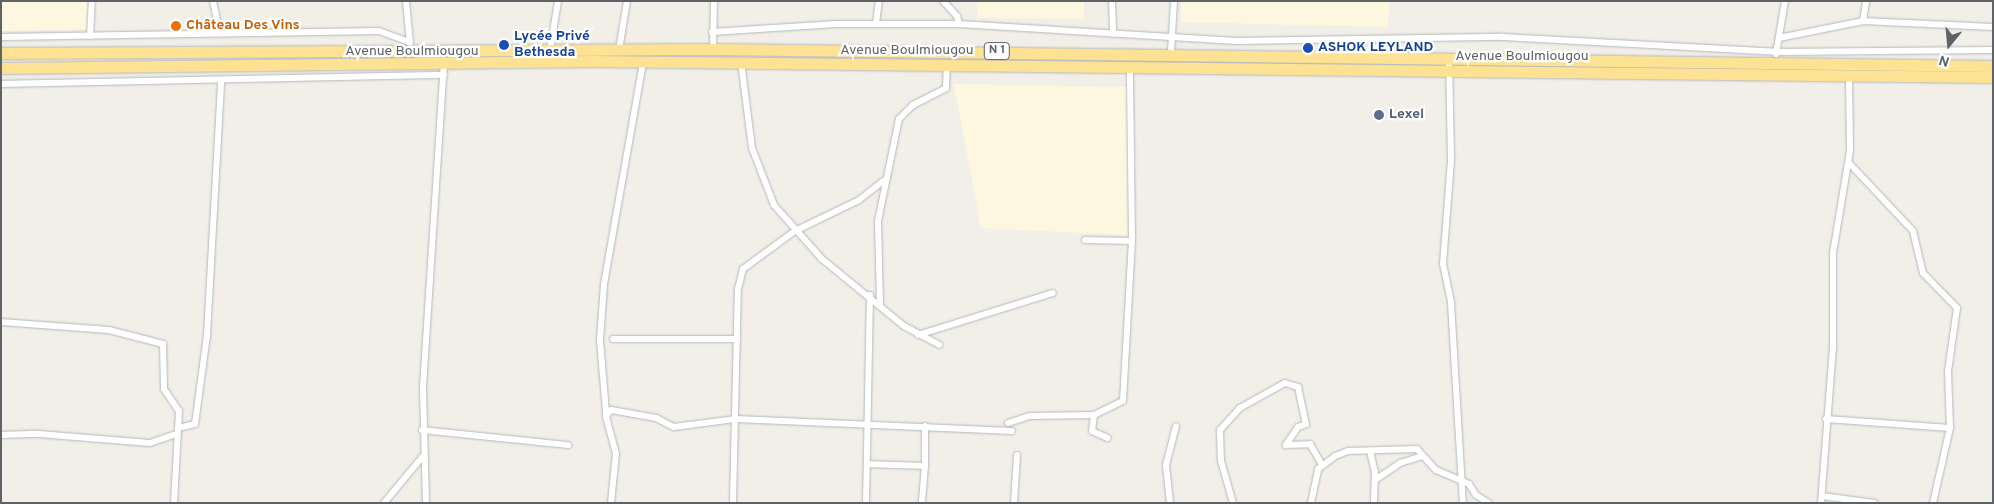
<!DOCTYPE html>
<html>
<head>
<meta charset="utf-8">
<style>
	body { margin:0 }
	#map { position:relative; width:1994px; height:504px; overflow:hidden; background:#f1efe8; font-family:Overpass,sans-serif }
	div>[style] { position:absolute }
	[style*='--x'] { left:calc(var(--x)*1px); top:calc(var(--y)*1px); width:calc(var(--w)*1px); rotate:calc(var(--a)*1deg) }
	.commercial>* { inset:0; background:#fef7e0 }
	.roads { filter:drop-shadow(0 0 1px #b5b8bc) drop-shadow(0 0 1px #b5b8bc) }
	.street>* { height:6px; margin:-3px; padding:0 3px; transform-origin:3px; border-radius:3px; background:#fff }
	.highway>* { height:11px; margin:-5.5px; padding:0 5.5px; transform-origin:5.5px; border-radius:5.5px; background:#fde293 }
	.dots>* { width:14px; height:14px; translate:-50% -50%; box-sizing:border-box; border:2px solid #fff; border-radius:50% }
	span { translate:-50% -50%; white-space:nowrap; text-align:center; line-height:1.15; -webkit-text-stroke:4.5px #fff; paint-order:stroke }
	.shield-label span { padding:1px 4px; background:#fff; border:1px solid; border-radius:4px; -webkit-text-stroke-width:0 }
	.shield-label { font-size:12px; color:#5f6368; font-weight:700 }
	.food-label { font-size:14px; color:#c56008; font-weight:700 }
	.left { translate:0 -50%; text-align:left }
	.transit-label { font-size:14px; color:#164399; font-weight:700 }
	.street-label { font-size:14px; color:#5f6368 }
	.service-label { font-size:14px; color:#4e5e75; font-weight:700 }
	.frame { position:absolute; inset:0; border:2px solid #5f6368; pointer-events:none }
	.north { position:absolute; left:1924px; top:20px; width:50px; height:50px; -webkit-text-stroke:4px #fff; paint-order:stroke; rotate:197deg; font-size:14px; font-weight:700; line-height:20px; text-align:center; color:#5f6368 }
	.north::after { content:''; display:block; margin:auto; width:18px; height:22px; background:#5f6368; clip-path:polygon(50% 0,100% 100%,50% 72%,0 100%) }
</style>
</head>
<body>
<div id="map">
	<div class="commercial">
		<div style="clip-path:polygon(1px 1px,89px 1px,89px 29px,1px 31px)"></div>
		<div style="clip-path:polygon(977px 1px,1084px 1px,1084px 19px,978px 18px)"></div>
		<div style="clip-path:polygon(1181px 1px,1389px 1px,1388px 27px,1181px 22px)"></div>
		<div style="clip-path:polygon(954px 84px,1130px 87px,1128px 235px,981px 228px)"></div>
	</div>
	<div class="roads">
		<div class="street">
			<div style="--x:213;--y:1;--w:33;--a:78"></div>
			<div style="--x:406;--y:1;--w:42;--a:84.6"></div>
			<div style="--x:943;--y:1;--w:21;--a:47"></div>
			<div style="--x:957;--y:16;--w:8;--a:76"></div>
			<div style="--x:1112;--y:1;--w:33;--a:88"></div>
			<div style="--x:1863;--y:21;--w:20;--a:-81"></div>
			<div style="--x:876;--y:24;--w:23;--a:-83"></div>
			<div style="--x:712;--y:32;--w:124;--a:-3.7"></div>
			<div style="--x:836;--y:24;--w:123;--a:0"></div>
			<div style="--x:959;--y:24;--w:278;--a:3.5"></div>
			<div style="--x:1236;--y:41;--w:267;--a:-0.9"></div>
			<div style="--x:1503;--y:37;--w:273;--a:3.1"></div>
			<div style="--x:1776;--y:52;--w:217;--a:-0.5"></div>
			<div style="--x:90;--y:36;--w:35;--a:-87"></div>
			<div style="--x:1;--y:37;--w:378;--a:-0.9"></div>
			<div style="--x:379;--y:31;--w:32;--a:20"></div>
			<div style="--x:1779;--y:38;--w:86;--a:-11.4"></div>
			<div style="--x:1863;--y:21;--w:130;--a:2.6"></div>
			<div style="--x:713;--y:49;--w:48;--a:-88.8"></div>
			<div style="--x:550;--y:50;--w:50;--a:-80.7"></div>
			<div style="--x:619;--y:50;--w:50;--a:-80.7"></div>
			<div style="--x:1171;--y:52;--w:51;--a:-86.6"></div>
			<div style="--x:1776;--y:54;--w:54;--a:-80.4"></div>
			<div style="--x:1449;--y:57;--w:103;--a:88.9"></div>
			<div style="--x:1451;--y:160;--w:104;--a:94.4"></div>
			<div style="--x:1443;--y:264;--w:40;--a:78"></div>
			<div style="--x:1451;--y:303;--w:200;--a:86.6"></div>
			<div style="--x:741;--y:62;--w:87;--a:82.7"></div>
			<div style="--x:752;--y:148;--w:61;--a:68.9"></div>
			<div style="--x:774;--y:205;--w:72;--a:48.4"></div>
			<div style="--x:822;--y:259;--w:106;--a:39.3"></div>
			<div style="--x:904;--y:326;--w:40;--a:28"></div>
			<div style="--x:1;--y:84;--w:443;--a:-1.2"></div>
			<div style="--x:1849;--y:163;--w:93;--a:46.7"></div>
			<div style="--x:1913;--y:231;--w:43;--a:76.6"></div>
			<div style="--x:1923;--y:273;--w:49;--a:45.8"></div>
			<div style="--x:1957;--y:308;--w:64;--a:98.1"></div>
			<div style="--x:1948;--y:371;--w:57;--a:88"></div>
			<div style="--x:1950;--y:428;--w:77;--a:102.8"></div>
			<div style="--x:1085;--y:240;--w:47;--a:1.2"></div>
			<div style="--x:880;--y:304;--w:83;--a:-91.4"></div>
			<div style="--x:878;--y:221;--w:104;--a:-78.4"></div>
			<div style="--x:899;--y:119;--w:20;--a:-45"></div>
			<div style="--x:913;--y:105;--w:37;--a:-27"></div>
			<div style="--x:946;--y:88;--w:23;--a:-88"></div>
			<div style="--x:1;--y:322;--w:108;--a:4.2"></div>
			<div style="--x:109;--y:330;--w:56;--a:14.5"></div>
			<div style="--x:163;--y:344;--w:45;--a:88.7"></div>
			<div style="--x:164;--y:389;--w:27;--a:56"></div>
			<div style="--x:179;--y:411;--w:92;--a:93.1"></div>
			<div style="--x:918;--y:335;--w:141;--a:-17.3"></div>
			<div style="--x:613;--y:339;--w:124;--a:0"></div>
			<div style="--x:606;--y:412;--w:72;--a:-94.8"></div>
			<div style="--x:600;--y:340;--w:56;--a:-85.9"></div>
			<div style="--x:604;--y:284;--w:225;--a:-80"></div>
			<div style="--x:1094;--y:415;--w:16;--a:97"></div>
			<div style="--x:1092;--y:431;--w:17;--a:24"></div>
			<div style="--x:1826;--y:419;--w:124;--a:4.2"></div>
			<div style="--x:1008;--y:423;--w:23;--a:-18"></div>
			<div style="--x:1030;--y:416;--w:64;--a:-0.9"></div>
			<div style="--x:1094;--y:415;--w:32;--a:-26"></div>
			<div style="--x:1123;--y:401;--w:160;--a:-86.8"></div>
			<div style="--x:1132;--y:241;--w:175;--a:-90.7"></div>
			<div style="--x:925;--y:426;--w:40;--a:90"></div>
			<div style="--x:178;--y:428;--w:17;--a:-13"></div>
			<div style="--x:195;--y:424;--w:90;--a:-82.3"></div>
			<div style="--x:207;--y:335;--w:254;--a:-86.8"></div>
			<div style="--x:422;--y:430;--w:147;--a:5.9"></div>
			<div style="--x:1;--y:435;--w:38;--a:-2"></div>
			<div style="--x:39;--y:434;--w:111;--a:4.6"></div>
			<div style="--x:150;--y:443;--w:28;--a:-19"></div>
			<div style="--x:1286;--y:445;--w:24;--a:-2"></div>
			<div style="--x:1310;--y:444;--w:24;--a:60"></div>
			<div style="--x:1370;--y:451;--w:22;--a:77"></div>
			<div style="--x:1375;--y:472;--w:31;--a:92"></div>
			<div style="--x:867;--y:464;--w:58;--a:2"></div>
			<div style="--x:925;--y:466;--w:37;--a:95"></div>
			<div style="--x:1375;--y:480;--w:30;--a:-34"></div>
			<div style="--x:1400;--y:463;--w:24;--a:-17"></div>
			<div style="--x:1822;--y:496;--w:53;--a:7.5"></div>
			<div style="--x:384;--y:503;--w:61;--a:-50.3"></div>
			<div style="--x:426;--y:503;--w:116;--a:-91.5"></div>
			<div style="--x:423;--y:387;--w:327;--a:-86.3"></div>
			<div style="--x:611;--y:503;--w:49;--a:-84.2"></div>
			<div style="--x:616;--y:454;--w:39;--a:-105"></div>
			<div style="--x:606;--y:416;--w:8;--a:-50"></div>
			<div style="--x:611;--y:410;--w:46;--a:10.1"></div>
			<div style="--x:656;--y:418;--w:20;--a:27"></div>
			<div style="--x:674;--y:427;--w:63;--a:-7.4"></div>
			<div style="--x:736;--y:419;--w:276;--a:2.5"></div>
			<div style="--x:733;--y:503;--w:214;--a:-88.7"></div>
			<div style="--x:738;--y:289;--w:21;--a:-76"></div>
			<div style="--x:743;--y:269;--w:64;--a:-36.2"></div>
			<div style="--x:795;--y:231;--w:71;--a:-25.8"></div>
			<div style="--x:859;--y:200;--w:31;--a:-38"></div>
			<div style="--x:866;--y:503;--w:208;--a:-88.9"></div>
			<div style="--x:1014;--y:503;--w:48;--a:-86.4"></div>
			<div style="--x:1170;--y:503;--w:38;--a:-96"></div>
			<div style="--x:1166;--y:465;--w:40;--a:-75.6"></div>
			<div style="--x:1233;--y:503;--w:44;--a:-105.9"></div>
			<div style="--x:1221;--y:461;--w:31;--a:-92"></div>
			<div style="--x:1220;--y:430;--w:30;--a:-48"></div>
			<div style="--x:1240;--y:408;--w:51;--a:-29.1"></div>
			<div style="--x:1285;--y:383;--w:14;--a:17"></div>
			<div style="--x:1298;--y:387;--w:38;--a:78"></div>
			<div style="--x:1306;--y:424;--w:9;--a:159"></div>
			<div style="--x:1298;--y:427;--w:22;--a:124"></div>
			<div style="--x:1311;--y:503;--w:35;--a:-78"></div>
			<div style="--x:1318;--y:469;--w:21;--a:-37"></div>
			<div style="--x:1335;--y:456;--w:14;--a:-21"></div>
			<div style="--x:1348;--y:451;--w:69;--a:-1.7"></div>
			<div style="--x:1417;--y:449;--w:28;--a:48"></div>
			<div style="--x:1436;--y:470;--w:36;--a:23"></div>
			<div style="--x:1469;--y:484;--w:13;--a:58"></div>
			<div style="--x:1476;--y:495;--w:15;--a:32"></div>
			<div style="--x:1821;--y:503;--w:155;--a:-85.6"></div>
			<div style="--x:1833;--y:348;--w:95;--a:-90"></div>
			<div style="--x:1833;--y:253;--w:104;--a:-80.6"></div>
			<div style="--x:1850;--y:150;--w:74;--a:-90.8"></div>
		</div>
		<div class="highway">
			<div style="--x:1;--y:53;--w:712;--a:-0.32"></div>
			<div style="--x:713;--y:49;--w:1280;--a:0.76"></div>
			<div style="--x:1;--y:68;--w:593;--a:-0.68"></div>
			<div style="--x:594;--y:61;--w:1399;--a:0.66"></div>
		</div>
	</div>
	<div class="dots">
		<div style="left:176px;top:26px;background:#e8710a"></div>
		<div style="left:504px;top:45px;background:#1a4fb4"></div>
		<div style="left:1308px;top:48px;background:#1a4fb4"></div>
		<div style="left:1379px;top:115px;background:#5c6f8a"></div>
	</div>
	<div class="shield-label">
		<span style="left:997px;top:51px">N 1</span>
	</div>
	<div class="food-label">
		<span class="left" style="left:186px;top:26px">Château Des Vins</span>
	</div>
	<div class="transit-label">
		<span class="left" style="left:514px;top:45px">Lycée Privé<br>Bethesda</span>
		<span class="left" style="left:1318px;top:48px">ASHOK LEYLAND</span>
	</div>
	<div class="street-label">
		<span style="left:907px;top:51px">Avenue Boulmiougou</span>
		<span style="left:412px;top:52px">Avenue Boulmiougou</span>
		<span style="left:1522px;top:57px">Avenue Boulmiougou</span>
	</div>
	<div class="service-label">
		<span class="left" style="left:1389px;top:115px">Lexel</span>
	</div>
	<div class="frame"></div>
	<div class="north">N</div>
</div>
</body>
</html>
